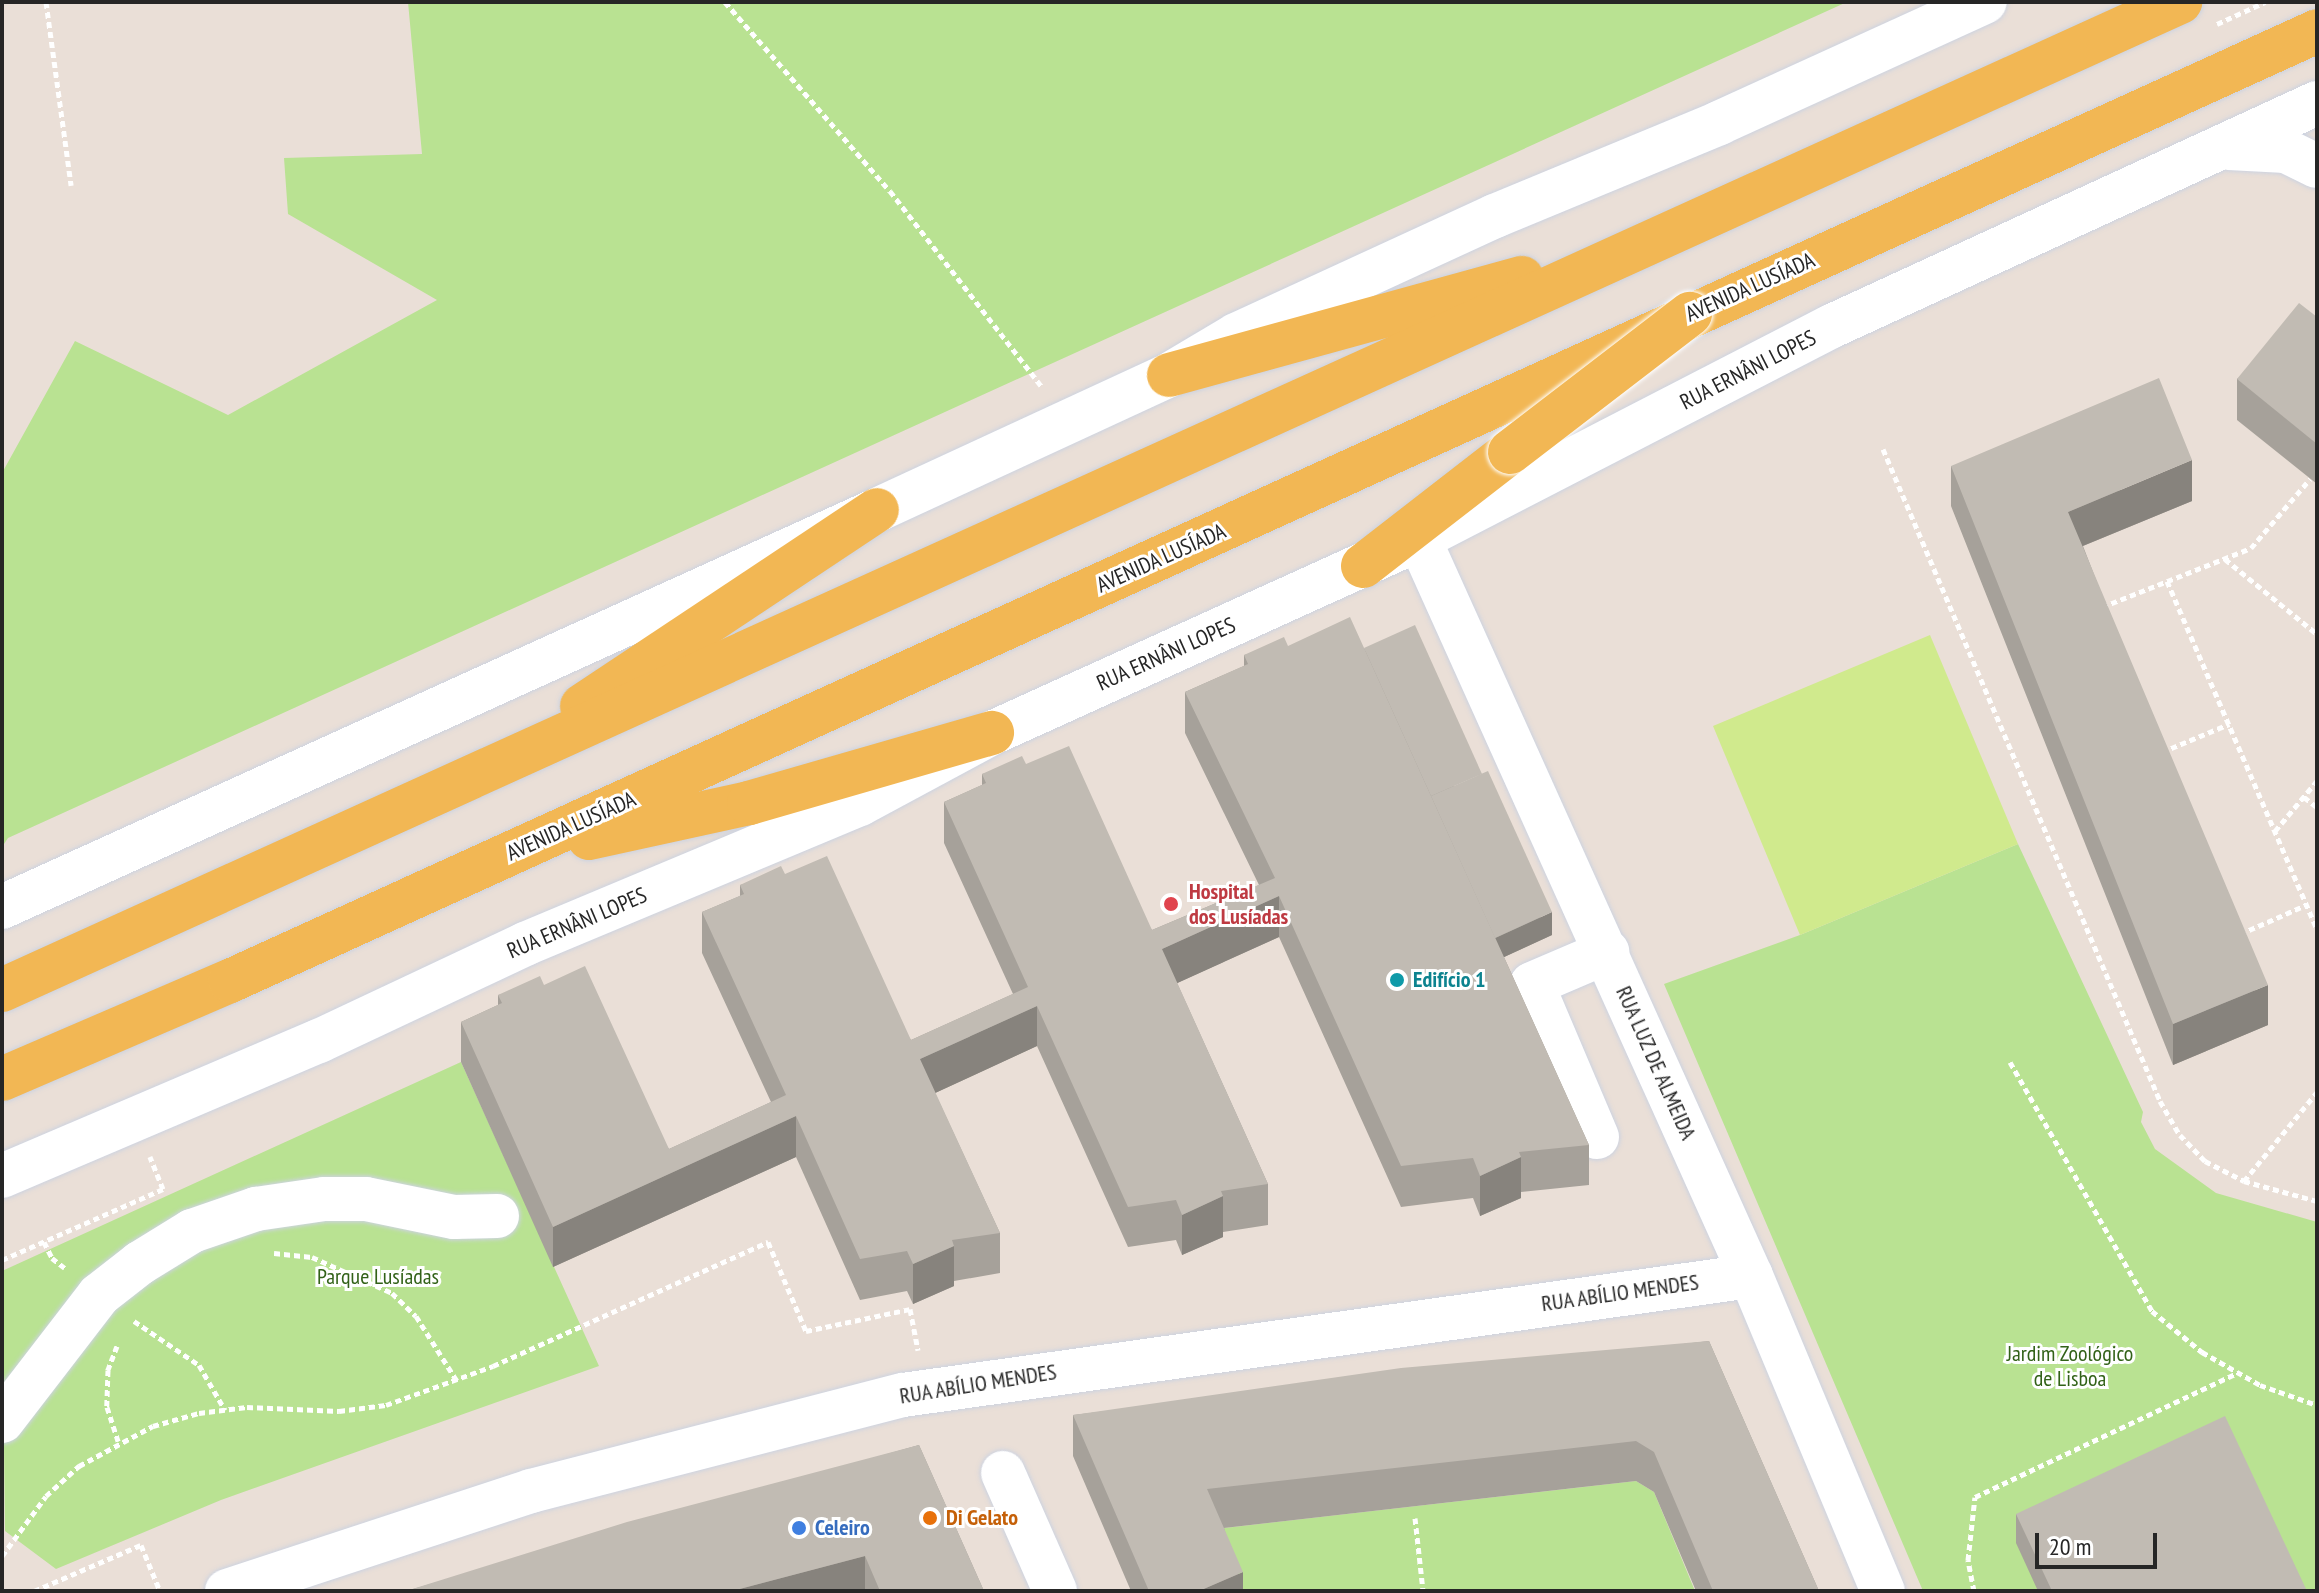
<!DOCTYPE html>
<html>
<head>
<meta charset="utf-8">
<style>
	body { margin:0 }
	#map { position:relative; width:2319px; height:1593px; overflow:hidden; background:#eadfd7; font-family:"PT Sans Narrow",sans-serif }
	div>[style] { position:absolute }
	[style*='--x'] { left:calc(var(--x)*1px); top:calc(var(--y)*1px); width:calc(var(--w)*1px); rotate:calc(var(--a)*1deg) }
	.green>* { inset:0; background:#b9e292 }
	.pitch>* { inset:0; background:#d0ea8d }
	.path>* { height:5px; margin-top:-2.5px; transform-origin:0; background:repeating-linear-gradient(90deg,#fff 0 6px,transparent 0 10px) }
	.roads { filter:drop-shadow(0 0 2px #cdd3e0) drop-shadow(0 0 2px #cdd3e0) }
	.minor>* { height:44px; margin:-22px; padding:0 22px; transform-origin:22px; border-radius:22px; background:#fff }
	.major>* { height:44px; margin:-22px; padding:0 22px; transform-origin:22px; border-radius:22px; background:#f2b754 }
	.bridges { filter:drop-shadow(0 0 2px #fff) drop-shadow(0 0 2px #fff) }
	.major-bridge>* { height:44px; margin:-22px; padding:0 22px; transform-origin:22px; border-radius:22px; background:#f2b754 }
	.wall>* { inset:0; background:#a6a19a }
	.shaded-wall>* { inset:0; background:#87837d }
	.building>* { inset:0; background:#c1bbb3 }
	.dots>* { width:22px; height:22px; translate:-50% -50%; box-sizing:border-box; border:4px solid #fff; border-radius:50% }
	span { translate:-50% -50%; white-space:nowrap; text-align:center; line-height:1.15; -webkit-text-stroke:6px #fff; paint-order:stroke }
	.street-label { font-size:22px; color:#262626 }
	.health-label { font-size:22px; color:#be3a42; font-weight:700 }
	.left { translate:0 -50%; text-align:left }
	.culture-label { font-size:22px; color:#0d838f; font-weight:700 }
	.park-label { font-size:22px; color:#326218 }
	.food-label { font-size:22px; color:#c56008; font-weight:700 }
	.shop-label { font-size:22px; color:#366cbe; font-weight:700 }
	.frame { position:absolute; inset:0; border:4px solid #262626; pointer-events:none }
	.scale { position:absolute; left:2035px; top:1533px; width:122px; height:36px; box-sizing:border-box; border:4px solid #262626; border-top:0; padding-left:10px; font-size:24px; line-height:28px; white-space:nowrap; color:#262626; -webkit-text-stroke:6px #fff; paint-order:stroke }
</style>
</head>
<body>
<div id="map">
	<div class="green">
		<div style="clip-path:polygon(408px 2px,1847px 2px,8px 838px,2px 847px,2px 473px,75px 341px,228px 415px,437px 300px,288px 214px,284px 158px,422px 154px)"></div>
		<div style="clip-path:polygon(2018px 844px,2143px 1112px,2141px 1122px,2155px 1149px,2216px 1193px,2317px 1222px,2317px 1591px,1923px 1591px,1664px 984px,1800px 935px)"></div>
		<div style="clip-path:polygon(461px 1062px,599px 1366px,221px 1500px,56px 1569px,5px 1531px,2px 1271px)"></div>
		<div style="clip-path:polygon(1636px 1481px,1654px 1492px,1695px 1591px,1234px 1591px,1207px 1530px)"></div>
	</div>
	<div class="pitch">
		<div style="clip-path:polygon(1930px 635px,2018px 844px,1800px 935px,1713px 726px)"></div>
	</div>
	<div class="path">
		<div style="--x:46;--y:2;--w:185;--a:82.2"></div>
		<div style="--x:725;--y:2;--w:251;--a:48.9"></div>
		<div style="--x:890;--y:191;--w:248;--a:52.2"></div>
		<div style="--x:2217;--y:24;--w:53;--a:-24.6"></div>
		<div style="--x:1883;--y:449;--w:708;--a:66.98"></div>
		<div style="--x:2160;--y:1101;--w:39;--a:60"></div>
		<div style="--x:2180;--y:1135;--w:36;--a:46"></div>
		<div style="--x:2205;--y:1161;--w:44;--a:27.1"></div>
		<div style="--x:2244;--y:1181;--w:76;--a:15.3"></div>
		<div style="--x:2225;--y:559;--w:119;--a:39.2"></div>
		<div style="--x:2167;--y:581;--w:380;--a:66.7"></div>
		<div style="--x:2102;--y:607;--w:160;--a:-21.6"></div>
		<div style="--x:2251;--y:548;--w:91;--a:-49.5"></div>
		<div style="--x:2162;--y:752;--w:73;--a:-22.7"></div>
		<div style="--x:2304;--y:797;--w:16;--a:38"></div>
		<div style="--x:2275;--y:831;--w:65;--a:-50"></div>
		<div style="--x:2240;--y:934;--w:72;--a:-23.7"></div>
		<div style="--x:2010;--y:1062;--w:287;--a:60.3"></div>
		<div style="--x:2152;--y:1311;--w:65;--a:39.4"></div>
		<div style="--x:2202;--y:1352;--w:67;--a:29.6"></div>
		<div style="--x:2260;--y:1385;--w:60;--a:19.3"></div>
		<div style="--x:2244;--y:1181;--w:115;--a:-50.6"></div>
		<div style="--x:44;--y:1242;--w:18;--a:63"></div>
		<div style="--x:52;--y:1258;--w:16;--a:38"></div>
		<div style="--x:274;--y:1253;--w:38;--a:6"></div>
		<div style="--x:312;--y:1257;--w:88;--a:24.2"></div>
		<div style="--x:392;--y:1293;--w:33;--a:44"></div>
		<div style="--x:416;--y:1316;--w:77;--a:57.8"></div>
		<div style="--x:2;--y:1260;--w:176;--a:-23.8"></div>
		<div style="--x:163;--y:1189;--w:35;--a:-112"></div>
		<div style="--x:134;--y:1321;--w:78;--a:34.1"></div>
		<div style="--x:199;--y:1365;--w:52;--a:60"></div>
		<div style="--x:117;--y:1346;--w:26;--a:111"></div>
		<div style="--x:108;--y:1370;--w:37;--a:92"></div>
		<div style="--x:107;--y:1407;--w:36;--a:72"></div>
		<div style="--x:1415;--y:1518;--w:73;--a:83.7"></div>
		<div style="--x:2;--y:1556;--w:74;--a:-53.7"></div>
		<div style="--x:46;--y:1496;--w:45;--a:-42.3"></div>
		<div style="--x:79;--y:1466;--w:84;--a:-28.4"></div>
		<div style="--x:153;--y:1426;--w:48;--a:-15.8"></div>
		<div style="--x:199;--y:1413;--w:48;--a:-7.1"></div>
		<div style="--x:247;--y:1407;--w:92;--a:2.5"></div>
		<div style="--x:339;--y:1411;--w:47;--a:-7.3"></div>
		<div style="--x:386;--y:1405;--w:114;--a:-20"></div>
		<div style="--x:493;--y:1366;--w:302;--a:-24.3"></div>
		<div style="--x:768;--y:1242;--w:97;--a:66.9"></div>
		<div style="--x:806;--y:1331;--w:106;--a:-11.9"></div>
		<div style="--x:910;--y:1309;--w:42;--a:79"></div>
		<div style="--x:34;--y:1591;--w:116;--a:-23.3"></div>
		<div style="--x:141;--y:1545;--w:50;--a:67.6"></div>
		<div style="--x:1536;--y:1591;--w:4;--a:0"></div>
		<div style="--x:1974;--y:1591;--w:32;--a:-101"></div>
		<div style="--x:1968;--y:1560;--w:63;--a:-83.7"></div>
		<div style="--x:1975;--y:1497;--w:290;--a:-25.3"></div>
	</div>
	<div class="roads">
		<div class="minor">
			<div style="--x:2229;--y:148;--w:57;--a:3"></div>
			<div style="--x:2286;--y:151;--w:34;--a:26"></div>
			<div style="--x:1419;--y:539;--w:808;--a:65.75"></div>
			<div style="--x:1751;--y:1276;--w:342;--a:67.3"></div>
			<div style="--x:2;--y:907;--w:961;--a:-24.4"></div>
			<div style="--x:877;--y:510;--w:322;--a:-24.8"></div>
			<div style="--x:1169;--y:375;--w:78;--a:-30.8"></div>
			<div style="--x:1236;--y:335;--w:285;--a:-24.7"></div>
			<div style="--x:1495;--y:216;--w:243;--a:-22.5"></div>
			<div style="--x:1719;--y:123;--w:292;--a:-24.5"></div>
			<div style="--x:1597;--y:1137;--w:166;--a:-113"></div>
			<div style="--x:1532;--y:984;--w:82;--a:-23.1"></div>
			<div style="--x:2;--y:1176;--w:345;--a:-23.1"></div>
			<div style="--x:319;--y:1041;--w:228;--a:-25.2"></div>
			<div style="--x:525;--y:944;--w:363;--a:-22.7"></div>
			<div style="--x:860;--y:804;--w:150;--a:-28.3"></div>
			<div style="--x:992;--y:733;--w:469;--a:-24.4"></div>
			<div style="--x:1419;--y:539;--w:465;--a:-27.3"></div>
			<div style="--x:1832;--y:326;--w:534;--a:-24.69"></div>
			<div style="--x:2;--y:1421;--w:159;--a:-52.4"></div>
			<div style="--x:99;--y:1295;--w:52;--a:-38"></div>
			<div style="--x:140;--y:1263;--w:61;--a:-31.6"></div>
			<div style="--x:192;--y:1231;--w:68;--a:-19"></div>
			<div style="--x:256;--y:1209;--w:69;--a:-8.4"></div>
			<div style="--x:324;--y:1199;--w:42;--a:0"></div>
			<div style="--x:366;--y:1199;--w:90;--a:11.6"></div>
			<div style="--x:454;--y:1217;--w:43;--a:-1.3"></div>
			<div style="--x:1003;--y:1473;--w:129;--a:66.2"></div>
			<div style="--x:227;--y:1591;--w:320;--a:-18.2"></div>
			<div style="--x:531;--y:1491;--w:384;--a:-14.5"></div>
			<div style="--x:903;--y:1395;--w:856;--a:-7.99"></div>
		</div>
		<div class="major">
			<div style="--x:1169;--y:375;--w:366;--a:-15.4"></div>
			<div style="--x:1363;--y:566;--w:186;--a:-37.8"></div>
			<div style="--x:582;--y:706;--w:354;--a:-33.6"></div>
			<div style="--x:589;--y:838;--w:164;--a:-12.3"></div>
			<div style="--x:749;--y:803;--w:253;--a:-16.1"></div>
			<div style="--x:2;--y:990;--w:2392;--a:-24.4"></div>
			<div style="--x:2;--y:1079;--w:248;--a:-23.3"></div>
			<div style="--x:230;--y:981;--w:2293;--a:-24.47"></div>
		</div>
	</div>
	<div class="bridges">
		<div class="major-bridge">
			<div style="--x:1510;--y:452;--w:227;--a:-37.5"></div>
		</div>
	</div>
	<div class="wall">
		<div style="clip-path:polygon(2317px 317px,2317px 484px,2237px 420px,2237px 379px)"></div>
		<div style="clip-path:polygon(1951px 466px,2192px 501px,2083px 546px,2268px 1025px,2173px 1065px,1951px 506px)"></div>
		<div style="clip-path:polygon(1288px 646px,1364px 648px,1552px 935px,1504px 957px,1589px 1145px,1589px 1185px,1521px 1192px,1521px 1198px,1480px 1216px,1473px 1198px,1401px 1207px,1279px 937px,1177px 983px,1268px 1184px,1268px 1225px,1223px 1232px,1223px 1237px,1182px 1255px,1176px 1240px,1128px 1247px,1037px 1046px,935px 1093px,1000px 1233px,1000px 1273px,954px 1281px,954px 1286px,913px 1304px,907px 1291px,860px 1300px,796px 1157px,553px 1267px,461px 1062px,461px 1022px,498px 1005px,498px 995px,544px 985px,669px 1149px,771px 1102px,702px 953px,702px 912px,740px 896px,740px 885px,785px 874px,911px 1040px,1013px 994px,944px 843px,944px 802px,982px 785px,982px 774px,1026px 764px,1152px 930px,1259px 885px,1185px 733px,1185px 692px,1244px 666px,1244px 655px)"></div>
		<div style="clip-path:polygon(1709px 1341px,1819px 1591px,1696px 1591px,1654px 1492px,1636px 1481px,1224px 1528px,1243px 1591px,1131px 1591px,1073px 1456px,1073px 1415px)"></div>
		<div style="clip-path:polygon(919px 1445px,984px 1591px,406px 1591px)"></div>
		<div style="clip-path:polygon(2016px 1514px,2307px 1591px,2038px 1591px,2016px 1543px)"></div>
	</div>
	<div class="shaded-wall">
		<div style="clip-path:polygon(2192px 460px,2192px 501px,2068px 552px,2068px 512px)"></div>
		<div style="clip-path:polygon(1279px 896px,1279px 937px,1162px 990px,1162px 949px)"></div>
		<div style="clip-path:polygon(1552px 912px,1552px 935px,1489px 964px,1489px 941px)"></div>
		<div style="clip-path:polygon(2268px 985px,2268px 1025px,2173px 1065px,2173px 1024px)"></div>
		<div style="clip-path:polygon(1037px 1006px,1037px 1046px,920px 1100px,920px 1059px)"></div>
		<div style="clip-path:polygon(796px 1116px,796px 1157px,553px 1267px,553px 1227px)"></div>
		<div style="clip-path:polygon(1521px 1157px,1521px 1198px,1480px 1216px,1480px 1176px)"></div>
		<div style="clip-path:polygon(1223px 1196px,1223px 1237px,1182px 1255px,1182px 1215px)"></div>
		<div style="clip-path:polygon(954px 1246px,954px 1286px,913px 1304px,913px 1264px)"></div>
		<div style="clip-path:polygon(865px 1556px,865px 1591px,732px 1591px)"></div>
		<div style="clip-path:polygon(1243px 1572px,1243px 1591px,1199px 1591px)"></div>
	</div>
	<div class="building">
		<div style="clip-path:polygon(2299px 303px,2317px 317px,2317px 444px,2237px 379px)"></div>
		<div style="clip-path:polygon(2159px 378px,2192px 460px,2068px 512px,2268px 985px,2173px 1024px,1951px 466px)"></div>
		<div style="clip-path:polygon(1350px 617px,1589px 1145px,1519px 1152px,1521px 1157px,1480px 1176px,1473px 1158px,1401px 1166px,1279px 896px,1162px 949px,1268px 1184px,1221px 1191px,1223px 1196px,1182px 1215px,1176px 1200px,1128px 1207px,1037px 1006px,920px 1059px,1000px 1233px,952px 1240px,954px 1246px,913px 1264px,907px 1251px,860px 1259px,796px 1116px,553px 1227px,461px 1022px,502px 1003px,498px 995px,540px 976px,544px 985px,585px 966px,669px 1149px,786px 1095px,702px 912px,744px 894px,740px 885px,781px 866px,785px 874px,827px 856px,911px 1040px,1028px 987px,944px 802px,986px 783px,982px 774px,1022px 756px,1026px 764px,1069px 746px,1152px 930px,1275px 878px,1185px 692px,1248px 664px,1244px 655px,1284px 637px,1288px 646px)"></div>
		<div style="clip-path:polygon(1415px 625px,1482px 774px,1431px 796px,1364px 648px)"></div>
		<div style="clip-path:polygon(1488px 771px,1552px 912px,1495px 938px,1431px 796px)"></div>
		<div style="clip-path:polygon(1709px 1341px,1819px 1591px,1713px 1591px,1654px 1452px,1636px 1441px,1207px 1489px,1243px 1572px,1199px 1591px,1149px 1591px,1073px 1415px,1401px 1368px)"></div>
		<div style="clip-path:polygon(2225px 1416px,2307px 1591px,2052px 1591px,2016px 1514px)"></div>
		<div style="clip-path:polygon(919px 1445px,984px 1591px,880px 1591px,865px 1556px,732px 1591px,406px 1591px,627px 1522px)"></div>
	</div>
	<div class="dots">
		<div style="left:1171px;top:904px;background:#e0444e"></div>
		<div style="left:1397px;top:980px;background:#0f9aa8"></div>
		<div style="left:930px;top:1518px;background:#e8710a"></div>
		<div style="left:799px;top:1528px;background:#3f7fe0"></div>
	</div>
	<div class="street-label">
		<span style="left:1750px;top:287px;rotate:-24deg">AVENIDA LUSÍADA</span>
		<span style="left:1748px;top:370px;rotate:-27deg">RUA ERNÂNI LOPES</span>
		<span style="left:1161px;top:558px;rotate:-24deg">AVENIDA LUSÍADA</span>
		<span style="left:1166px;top:654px;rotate:-24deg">RUA ERNÂNI LOPES</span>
		<span style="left:571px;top:826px;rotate:-24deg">AVENIDA LUSÍADA</span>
		<span style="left:577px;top:923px;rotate:-23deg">RUA ERNÂNI LOPES</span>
		<span style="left:1656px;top:1063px;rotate:66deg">RUA LUZ DE ALMEIDA</span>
		<span style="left:1620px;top:1293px;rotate:-8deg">RUA ABÍLIO MENDES</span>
		<span style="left:978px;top:1384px;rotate:-9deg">RUA ABÍLIO MENDES</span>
	</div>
	<div class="health-label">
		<span class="left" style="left:1189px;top:904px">Hospital<br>dos Lusíadas</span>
	</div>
	<div class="culture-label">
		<span class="left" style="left:1413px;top:980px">Edifício 1</span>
	</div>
	<div class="park-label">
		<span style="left:378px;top:1277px">Parque Lusíadas</span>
		<span style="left:2070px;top:1366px">Jardim Zoológico<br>de Lisboa</span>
	</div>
	<div class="food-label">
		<span class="left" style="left:946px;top:1518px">Di Gelato</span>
	</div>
	<div class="shop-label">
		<span class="left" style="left:815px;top:1528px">Celeiro</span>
	</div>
	<div class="frame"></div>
	<div class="scale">20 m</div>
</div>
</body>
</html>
